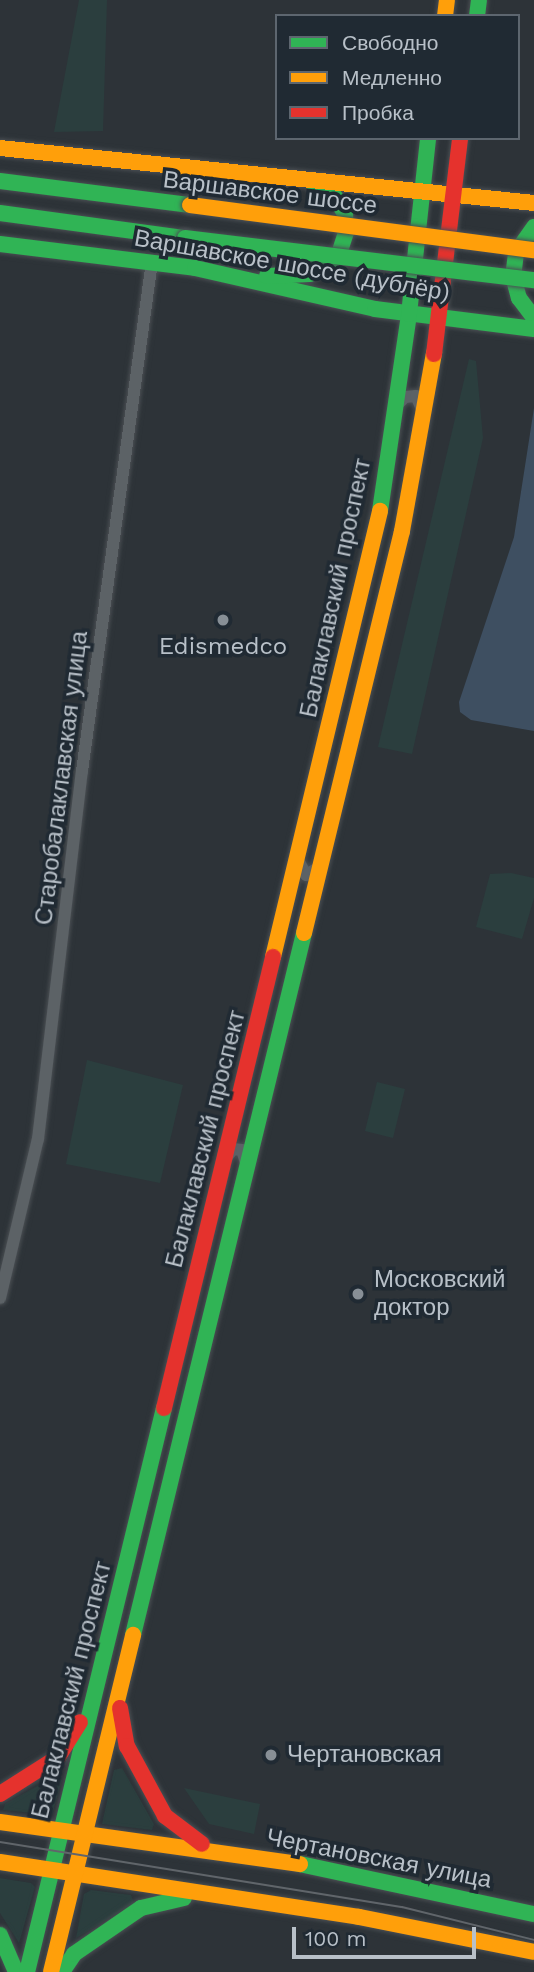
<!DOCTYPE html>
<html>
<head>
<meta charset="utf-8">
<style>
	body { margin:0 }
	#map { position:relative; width:534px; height:1972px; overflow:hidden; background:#2d3338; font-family:"Work Sans",sans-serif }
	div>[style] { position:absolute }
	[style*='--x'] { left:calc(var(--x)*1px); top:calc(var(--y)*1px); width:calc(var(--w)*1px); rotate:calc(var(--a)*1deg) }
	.green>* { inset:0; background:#2b3e3e }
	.water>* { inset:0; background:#3e4f61 }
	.roads { filter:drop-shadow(0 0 2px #4a4f53) drop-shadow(0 0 2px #4a4f53) }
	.street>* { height:12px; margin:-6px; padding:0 6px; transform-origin:6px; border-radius:6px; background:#5c6266 }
	.fast>* { height:16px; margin:-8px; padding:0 8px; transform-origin:8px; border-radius:8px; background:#30b455 }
	.slow>* { height:16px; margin:-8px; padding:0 8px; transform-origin:8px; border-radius:8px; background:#ff9f0a }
	.jam>* { height:16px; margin:-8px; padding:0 8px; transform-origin:8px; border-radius:8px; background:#e5322d }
	.tram>* { height:2px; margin:-1px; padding:0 1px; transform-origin:1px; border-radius:1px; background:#60656a }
	.bridges { filter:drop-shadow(0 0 2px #4a5055) drop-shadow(0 0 2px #4a5055) }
	.fast-bridge>* { height:16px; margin:-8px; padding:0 8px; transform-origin:8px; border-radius:8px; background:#30b455 }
	.slow-bridge>* { height:16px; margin:-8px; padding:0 8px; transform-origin:8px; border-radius:8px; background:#ff9f0a }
	.dots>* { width:19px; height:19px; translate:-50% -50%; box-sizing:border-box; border:4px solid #202a33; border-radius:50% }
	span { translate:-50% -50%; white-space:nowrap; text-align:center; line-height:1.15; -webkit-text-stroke:7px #202a33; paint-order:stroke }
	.street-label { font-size:24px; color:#b8c0c8 }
	.poi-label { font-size:24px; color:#b8c0c8 }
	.left { translate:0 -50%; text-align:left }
	.legend { position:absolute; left:275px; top:14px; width:245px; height:126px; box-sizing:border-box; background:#202a33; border:2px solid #5d666f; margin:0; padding:9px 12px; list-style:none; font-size:21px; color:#b8c0c8 }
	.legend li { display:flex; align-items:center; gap:14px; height:35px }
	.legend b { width:35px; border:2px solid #5d666f }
	.scale { position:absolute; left:292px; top:1927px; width:184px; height:32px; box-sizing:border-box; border:4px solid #b8c0c8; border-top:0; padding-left:9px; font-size:21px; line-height:24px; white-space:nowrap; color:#b8c0c8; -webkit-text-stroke:5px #202a33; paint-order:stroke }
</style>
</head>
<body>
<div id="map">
	<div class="green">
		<div style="clip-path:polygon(79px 0,107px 0,103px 131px,54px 132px)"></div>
		<div style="clip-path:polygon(469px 359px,476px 361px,483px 438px,412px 754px,378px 747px)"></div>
		<div style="clip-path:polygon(511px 873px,534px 878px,534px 898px,522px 939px,476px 927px,490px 874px)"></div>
		<div style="clip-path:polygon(87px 1060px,183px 1085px,160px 1183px,66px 1164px)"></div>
		<div style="clip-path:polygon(377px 1082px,405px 1089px,393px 1138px,365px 1131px)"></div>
		<div style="clip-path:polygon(122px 1768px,154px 1824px,152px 1830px,102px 1824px,114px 1770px)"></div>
		<div style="clip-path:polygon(55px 1776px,62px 1780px,52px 1815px,3px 1810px,5px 1804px)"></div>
		<div style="clip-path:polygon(184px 1788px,260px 1804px,254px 1834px,209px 1824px)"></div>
		<div style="clip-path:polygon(0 1878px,31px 1883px,35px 1887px,19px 1943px,0 1913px)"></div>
		<div style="clip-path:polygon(91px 1890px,131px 1895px,134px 1903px,76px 1938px,84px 1894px)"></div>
	</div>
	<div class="water">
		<div style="clip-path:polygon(534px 408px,534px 731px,471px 720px,460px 712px,459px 702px,514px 537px)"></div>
	</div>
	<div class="roads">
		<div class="street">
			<div style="--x:396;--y:406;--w:13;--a:-45"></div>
			<div style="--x:405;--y:397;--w:11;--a:-5"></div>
			<div style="--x:416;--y:396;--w:19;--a:65"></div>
			<div style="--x:297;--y:858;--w:19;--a:62"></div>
			<div style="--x:306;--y:875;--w:16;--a:-30"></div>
			<div style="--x:225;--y:1159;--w:13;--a:-51"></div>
			<div style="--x:233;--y:1149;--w:9;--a:6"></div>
			<div style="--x:242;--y:1150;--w:17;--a:73"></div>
			<div style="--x:0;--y:1298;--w:163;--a:-76.6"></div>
			<div style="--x:38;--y:1139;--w:371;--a:-83.2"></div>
			<div style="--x:82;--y:771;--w:515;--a:-82.18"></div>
		</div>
		<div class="fast">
			<div style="--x:477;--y:16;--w:16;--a:-83"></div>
			<div style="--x:0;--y:181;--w:192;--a:7.2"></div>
			<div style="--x:0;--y:213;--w:187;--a:7.7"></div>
			<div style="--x:534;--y:227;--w:32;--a:125"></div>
			<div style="--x:516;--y:253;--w:23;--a:97"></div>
			<div style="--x:513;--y:276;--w:23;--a:75"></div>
			<div style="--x:519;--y:298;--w:25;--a:53"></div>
			<div style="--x:0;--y:244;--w:196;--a:7"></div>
			<div style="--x:195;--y:268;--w:185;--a:12.8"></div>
			<div style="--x:375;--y:309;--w:160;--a:7.2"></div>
			<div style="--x:267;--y:276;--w:43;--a:-2.7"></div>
			<div style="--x:310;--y:274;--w:33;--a:-31"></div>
			<div style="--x:338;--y:257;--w:26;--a:-72"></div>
			<div style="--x:346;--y:232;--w:18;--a:-93"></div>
			<div style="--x:345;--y:214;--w:20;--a:-120"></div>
			<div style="--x:335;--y:197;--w:26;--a:-148"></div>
			<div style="--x:380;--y:511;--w:199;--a:-81.6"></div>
			<div style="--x:409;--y:314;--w:177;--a:-83.8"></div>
			<div style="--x:133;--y:1635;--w:723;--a:-76.31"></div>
			<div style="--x:300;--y:1864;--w:239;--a:12.1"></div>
			<div style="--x:0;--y:1935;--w:40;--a:66.6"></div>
			<div style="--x:27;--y:1972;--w:580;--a:-76.35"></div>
			<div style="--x:62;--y:1972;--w:22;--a:-56"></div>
			<div style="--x:74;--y:1954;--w:81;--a:-34.5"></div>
			<div style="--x:141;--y:1908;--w:44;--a:-13.1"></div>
		</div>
		<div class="slow">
			<div style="--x:445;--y:16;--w:16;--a:-83"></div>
			<div style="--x:0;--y:148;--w:537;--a:5.88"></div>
			<div style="--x:304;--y:933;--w:414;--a:-76.3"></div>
			<div style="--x:402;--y:531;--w:180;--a:-79.8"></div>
			<div style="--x:273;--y:957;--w:459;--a:-76.5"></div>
			<div style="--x:0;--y:1822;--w:303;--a:8"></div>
			<div style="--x:0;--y:1862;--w:363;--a:8.7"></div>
			<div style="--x:359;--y:1917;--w:178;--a:11.3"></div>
			<div style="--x:51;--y:1972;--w:347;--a:-76.3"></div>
		</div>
		<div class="jam">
			<div style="--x:434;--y:354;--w:218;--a:-83.1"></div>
			<div style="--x:164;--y:1408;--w:464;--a:-76.4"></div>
			<div style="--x:120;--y:1708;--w:39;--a:80"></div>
			<div style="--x:127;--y:1746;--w:80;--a:61.5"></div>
			<div style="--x:165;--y:1816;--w:46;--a:37.1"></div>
			<div style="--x:0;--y:1794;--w:69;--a:-32.5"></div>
			<div style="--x:58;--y:1757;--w:41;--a:-57.8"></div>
		</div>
	</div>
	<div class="tram">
		<div style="--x:0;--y:1842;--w:407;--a:9.2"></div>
		<div style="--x:402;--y:1907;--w:136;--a:14"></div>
	</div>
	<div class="bridges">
		<div class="fast-bridge">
			<div style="--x:185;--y:238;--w:352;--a:6.9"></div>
		</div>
		<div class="slow-bridge">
			<div style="--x:190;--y:205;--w:347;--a:7.5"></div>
		</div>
	</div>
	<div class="dots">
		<div style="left:223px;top:620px;background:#878f96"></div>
		<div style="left:358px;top:1294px;background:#878f96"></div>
		<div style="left:271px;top:1755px;background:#878f96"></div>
	</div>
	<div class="street-label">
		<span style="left:270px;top:193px;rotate:7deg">Варшавское шоссе</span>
		<span style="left:292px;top:266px;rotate:10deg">Варшавское шоссе (дублёр)</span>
		<span style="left:336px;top:588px;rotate:-78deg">Балаклавский проспект</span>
		<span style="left:62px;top:778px;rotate:-83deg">Старобалаклавская улица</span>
		<span style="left:206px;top:1139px;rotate:-76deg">Балаклавский проспект</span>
		<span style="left:72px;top:1690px;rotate:-76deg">Балаклавский проспект</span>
		<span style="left:379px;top:1859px;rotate:11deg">Чертановская улица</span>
	</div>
	<div class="poi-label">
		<span style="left:223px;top:647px">Edismedco</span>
		<span class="left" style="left:374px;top:1294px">Московский<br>доктор</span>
		<span class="left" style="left:287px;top:1755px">Чертановская</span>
	</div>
	<ul class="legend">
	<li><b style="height:9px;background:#30b455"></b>Свободно</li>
	<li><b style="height:9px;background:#ff9f0a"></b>Медленно</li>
	<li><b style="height:9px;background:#e5322d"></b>Пробка</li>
	</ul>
	<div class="scale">100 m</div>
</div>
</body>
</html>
